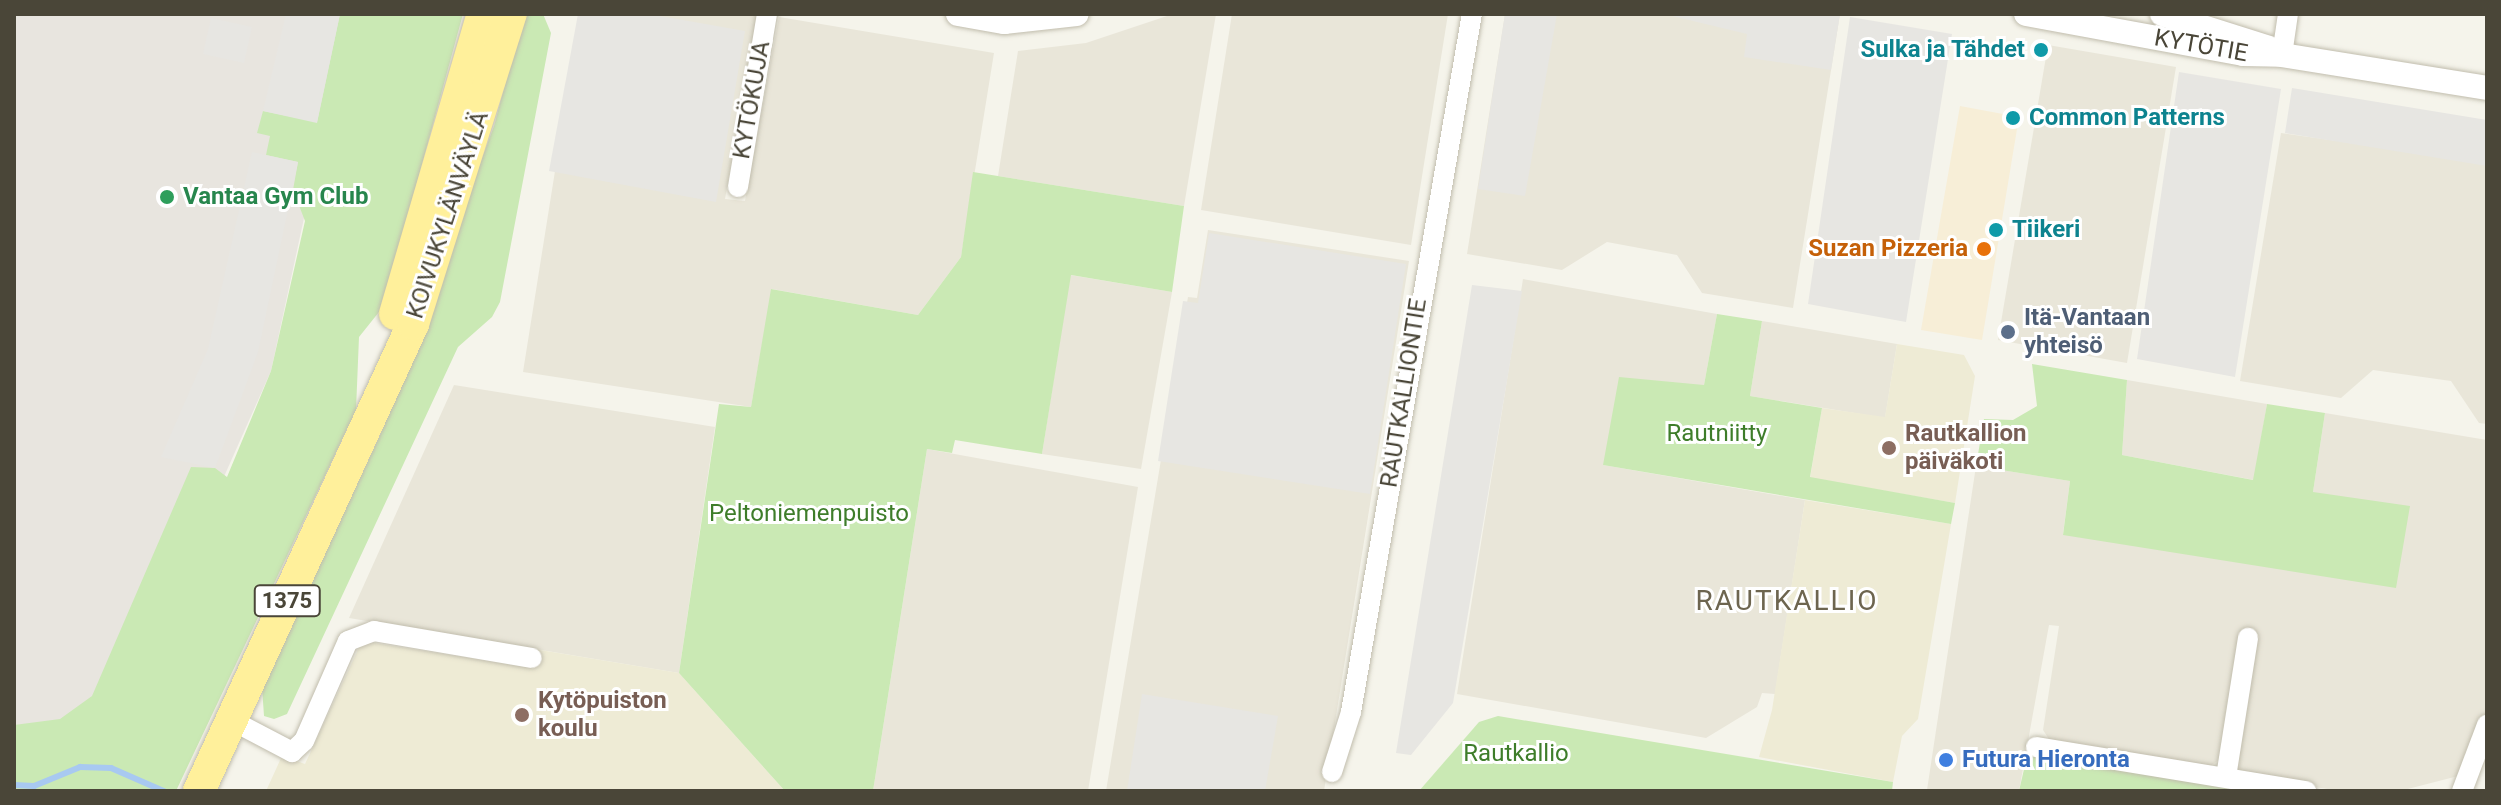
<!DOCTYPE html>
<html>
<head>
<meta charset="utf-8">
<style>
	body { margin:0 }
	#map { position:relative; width:2501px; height:805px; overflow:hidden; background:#f5f4eb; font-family:Roboto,sans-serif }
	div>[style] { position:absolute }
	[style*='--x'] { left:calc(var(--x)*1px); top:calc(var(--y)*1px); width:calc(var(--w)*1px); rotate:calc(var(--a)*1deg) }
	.residential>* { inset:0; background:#e9e6d9 }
	.commercial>* { inset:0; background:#f7eed7 }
	.industrial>* { inset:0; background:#e8e5df }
	.education>* { inset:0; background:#eeebd5 }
	.green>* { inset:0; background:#cae9b4 }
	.parking>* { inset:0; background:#e7e6e2 }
	.stream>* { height:6px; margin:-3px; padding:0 3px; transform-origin:3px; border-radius:3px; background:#a8c9f1 }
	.roads { filter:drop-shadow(0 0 2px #c1bdad) drop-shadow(0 0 2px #c1bdad) }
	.minor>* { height:20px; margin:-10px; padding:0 10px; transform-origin:10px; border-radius:10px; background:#fff }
	.tertiary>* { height:24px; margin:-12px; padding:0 12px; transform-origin:12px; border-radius:12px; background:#fff }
	.primary>* { height:32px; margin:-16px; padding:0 16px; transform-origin:16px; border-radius:16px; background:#fff09b }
	.dots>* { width:22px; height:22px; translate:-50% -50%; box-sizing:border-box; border:4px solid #fff; border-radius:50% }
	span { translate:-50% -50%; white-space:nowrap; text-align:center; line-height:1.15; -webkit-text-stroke:6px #fff; paint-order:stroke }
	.shield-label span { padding:2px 6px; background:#fff; border:2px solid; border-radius:6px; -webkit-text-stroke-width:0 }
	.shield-label { font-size:22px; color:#4a4638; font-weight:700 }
	.street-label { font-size:24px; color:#4a4638 }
	.culture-label { font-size:24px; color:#0d838f; font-weight:700 }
	.right { translate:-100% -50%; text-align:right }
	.left { translate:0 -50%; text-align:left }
	.leisure-label { font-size:24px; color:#27864d; font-weight:700 }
	.food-label { font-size:24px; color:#c56008; font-weight:700 }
	.service-label { font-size:24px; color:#4e5e75; font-weight:700 }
	.park-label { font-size:24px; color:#3e7d2a }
	.education-label { font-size:24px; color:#785e54; font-weight:700 }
	.shop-label { font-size:24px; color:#366cbe; font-weight:700 }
	.quarter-label { font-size:28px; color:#6d654f; letter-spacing:2px }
	.frame { position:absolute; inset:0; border:16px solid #4a4638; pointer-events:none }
</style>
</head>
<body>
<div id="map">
	<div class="residential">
		<div style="clip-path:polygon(580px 14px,758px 14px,725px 199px,745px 201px,779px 17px,994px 53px,961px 257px,918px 315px,772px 289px,751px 407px,523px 372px)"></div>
		<div style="clip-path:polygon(1173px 14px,1216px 14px,1184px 206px,998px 176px,1018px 51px,1086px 43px)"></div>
		<div style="clip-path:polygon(1232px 14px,1448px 14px,1411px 245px,1201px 210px)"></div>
		<div style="clip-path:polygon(1505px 14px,1840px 14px,1793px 308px,1702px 293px,1677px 255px,1607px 242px,1562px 270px,1467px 254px)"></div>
		<div style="clip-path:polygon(2048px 45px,2176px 67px,2127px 363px,1998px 340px)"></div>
		<div style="clip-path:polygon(2281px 133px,2394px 149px,2487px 152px,2487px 424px,2479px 423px,2451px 381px,2373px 370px,2341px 398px,2240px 381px)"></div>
		<div style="clip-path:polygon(1208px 230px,1409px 261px,1324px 791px,1106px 791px,1188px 297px,1197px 298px)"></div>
		<div style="clip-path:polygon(1070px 275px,1172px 292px,1141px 469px,1042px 454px)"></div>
		<div style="clip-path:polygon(1523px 279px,1717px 314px,1704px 385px,1603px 465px,1805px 500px,1775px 694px,1762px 693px,1757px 707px,1706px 738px,1457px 694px)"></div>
		<div style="clip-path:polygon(1762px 321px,1897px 344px,1885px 418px,1750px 396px)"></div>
		<div style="clip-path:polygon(2127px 380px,2267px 404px,2254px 480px,2122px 455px)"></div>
		<div style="clip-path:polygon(454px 385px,715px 427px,679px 673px,349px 618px)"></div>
		<div style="clip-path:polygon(2325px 413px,2487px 440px,2487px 720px,2462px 775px,2400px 791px,2340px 791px,2239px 775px,2222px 758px,2207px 768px,2052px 744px,2043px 730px,2059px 626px,2049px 625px,2019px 791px,1927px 790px,1976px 466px,2070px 481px,2063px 534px,2313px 492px)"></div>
		<div style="clip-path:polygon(927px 449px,1138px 487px,1088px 791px,873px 791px)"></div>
	</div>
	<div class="commercial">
		<div style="clip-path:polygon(1960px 106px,2019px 117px,1982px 340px,1921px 330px)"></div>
	</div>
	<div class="industrial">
		<div style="clip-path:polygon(14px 14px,348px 14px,271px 371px,84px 791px,14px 765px)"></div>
	</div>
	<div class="education">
		<div style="clip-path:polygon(1897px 344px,1964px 355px,1975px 376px,1955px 503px,1810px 478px,1822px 408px,1885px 417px)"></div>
		<div style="clip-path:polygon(1805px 500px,1951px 524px,1918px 719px,1902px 736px,1893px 782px,1759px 757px,1772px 710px)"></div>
		<div style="clip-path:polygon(362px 641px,525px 667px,528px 648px,679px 673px,785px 791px,266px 791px,282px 756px,305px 764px)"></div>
	</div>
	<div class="green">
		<div style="clip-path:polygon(340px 14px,463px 14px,383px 307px,359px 337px,356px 410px,176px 791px,14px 791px,14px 725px,60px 719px,92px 696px,191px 467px,215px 468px,227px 477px,271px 371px,305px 221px,293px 190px,298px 162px,266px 155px,270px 136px,257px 133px,263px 111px,317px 122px)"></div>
		<div style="clip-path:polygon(524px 14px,543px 14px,551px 33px,500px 302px,492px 317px,458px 347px,287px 714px,274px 719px,264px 716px,262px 687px,381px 433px,494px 126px)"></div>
		<div style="clip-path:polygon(973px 172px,1184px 206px,1172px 292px,1071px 275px,1042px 454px,955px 440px,952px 453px,927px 449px,873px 791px,785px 791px,679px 673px,719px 404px,751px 407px,771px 289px,918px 315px,961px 257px)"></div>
		<div style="clip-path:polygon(1717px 314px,1762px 321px,1750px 396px,1822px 408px,1810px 477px,1955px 503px,1951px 524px,1603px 465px,1619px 377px,1704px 385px)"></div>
		<div style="clip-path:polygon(2032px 364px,2127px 380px,2122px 455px,2253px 480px,2267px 404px,2325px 413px,2313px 492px,2410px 506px,2396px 588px,2063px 535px,2070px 481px,1976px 466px,1984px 419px,2013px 420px,2037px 406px)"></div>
		<div style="clip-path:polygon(1498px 716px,1893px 782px,1892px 791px,1419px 791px,1479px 722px)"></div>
		<div style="clip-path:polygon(2028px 752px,2267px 791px,2019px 791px)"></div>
	</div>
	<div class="parking">
		<div style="clip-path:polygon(286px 14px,340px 14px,317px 123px,263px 111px)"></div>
		<div style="clip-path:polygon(578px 14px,649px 14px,745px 31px,716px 202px,549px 171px)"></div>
		<div style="clip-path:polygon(1505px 14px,1557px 14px,1525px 196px,1478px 189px)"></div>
		<div style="clip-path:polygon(1664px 14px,1840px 14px,1831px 70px,1744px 57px,1747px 34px)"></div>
		<div style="clip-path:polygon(1850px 17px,1952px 34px,1906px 322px,1808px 304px)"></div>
		<div style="clip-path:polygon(211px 18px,252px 27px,244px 63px,203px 54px)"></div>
		<div style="clip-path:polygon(2179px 72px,2281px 89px,2235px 377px,2137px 359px)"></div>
		<div style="clip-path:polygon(2292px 88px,2487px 120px,2487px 166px,2285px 133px)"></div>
		<div style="clip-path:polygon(252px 152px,298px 162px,258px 352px,215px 468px,161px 457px,208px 349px)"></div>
		<div style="clip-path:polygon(1209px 233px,1406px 264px,1370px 494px,1158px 461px,1183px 301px,1198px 303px)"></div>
		<div style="clip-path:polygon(1472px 285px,1522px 291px,1453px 703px,1411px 755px,1396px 753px)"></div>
		<div style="clip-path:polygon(1142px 694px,1278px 716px,1265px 791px,1127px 791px)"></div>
	</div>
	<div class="stream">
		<div style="--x:14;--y:785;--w:20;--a:3"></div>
		<div style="--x:34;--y:786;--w:50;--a:-22.4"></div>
		<div style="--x:80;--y:767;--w:31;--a:2"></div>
		<div style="--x:111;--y:768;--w:58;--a:23.5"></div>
	</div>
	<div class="roads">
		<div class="minor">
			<div style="--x:2282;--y:55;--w:41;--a:-81.7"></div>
			<div style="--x:738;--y:187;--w:175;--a:-80.5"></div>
			<div style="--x:233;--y:721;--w:67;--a:27.7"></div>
			<div style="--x:292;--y:752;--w:16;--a:-43"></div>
			<div style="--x:304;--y:741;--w:109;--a:-66.3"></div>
			<div style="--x:348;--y:641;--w:28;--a:-21"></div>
			<div style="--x:374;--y:631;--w:160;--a:9.7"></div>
			<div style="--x:2036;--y:747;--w:274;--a:9.3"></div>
			<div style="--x:1332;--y:772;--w:63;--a:-72.4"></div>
			<div style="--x:1351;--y:712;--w:708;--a:-80.17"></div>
			<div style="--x:2226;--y:777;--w:141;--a:-81"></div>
			<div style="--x:2462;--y:791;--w:71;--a:-69.3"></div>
		</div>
		<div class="tertiary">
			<div style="--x:958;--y:14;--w:47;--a:9.9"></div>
			<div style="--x:1004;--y:22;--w:73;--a:-6.3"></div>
			<div style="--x:2026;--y:14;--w:221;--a:10.4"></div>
			<div style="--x:2243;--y:54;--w:39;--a:1"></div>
			<div style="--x:2282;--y:55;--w:208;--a:9.1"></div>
			<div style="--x:2162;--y:14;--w:112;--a:17.6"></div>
		</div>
		<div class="primary">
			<div style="--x:395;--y:314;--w:313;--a:-73.7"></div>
			<div style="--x:199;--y:791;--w:514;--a:-65.38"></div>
			<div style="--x:413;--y:324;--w:325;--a:-72.5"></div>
		</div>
	</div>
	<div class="dots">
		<div style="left:2041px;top:50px;background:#0f9aa8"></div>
		<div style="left:2013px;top:118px;background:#0f9aa8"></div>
		<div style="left:167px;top:197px;background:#2e9e5b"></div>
		<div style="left:1996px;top:230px;background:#0f9aa8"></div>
		<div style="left:1984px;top:249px;background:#e8710a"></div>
		<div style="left:2008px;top:332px;background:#5c6f8a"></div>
		<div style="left:1889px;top:448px;background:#8d6e63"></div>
		<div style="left:522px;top:715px;background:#8d6e63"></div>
		<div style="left:1946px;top:760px;background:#3f7fe0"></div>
	</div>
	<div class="shield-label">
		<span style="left:287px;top:601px">1375</span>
	</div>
	<div class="street-label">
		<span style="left:2201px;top:46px;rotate:10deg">KYTÖTIE</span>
		<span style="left:752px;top:100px;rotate:-80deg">KYTÖKUJA</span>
		<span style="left:448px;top:215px;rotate:-72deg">KOIVUKYLÄNVÄYLÄ</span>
		<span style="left:1404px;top:393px;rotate:-81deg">RAUTKALLIONTIE</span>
	</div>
	<div class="culture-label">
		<span class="right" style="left:2025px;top:50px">Sulka ja Tähdet</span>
		<span class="left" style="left:2029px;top:118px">Common Patterns</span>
		<span class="left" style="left:2012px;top:230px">Tiikeri</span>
	</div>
	<div class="leisure-label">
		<span class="left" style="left:183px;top:197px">Vantaa Gym Club</span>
	</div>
	<div class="food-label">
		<span class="right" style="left:1968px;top:249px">Suzan Pizzeria</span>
	</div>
	<div class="service-label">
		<span class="left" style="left:2024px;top:332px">Itä-Vantaan<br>yhteisö</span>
	</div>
	<div class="park-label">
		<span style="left:1717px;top:434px">Rautniitty</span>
		<span style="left:809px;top:514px">Peltoniemenpuisto</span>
		<span style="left:1516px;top:754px">Rautkallio</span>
	</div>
	<div class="education-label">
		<span class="left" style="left:1905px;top:448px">Rautkallion<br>päiväkoti</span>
		<span class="left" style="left:538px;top:715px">Kytöpuiston<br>koulu</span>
	</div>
	<div class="shop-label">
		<span class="left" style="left:1962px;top:760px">Futura Hieronta</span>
	</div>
	<div class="quarter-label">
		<span style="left:1787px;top:601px">RAUTKALLIO</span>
	</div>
	<div class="frame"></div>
</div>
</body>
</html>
